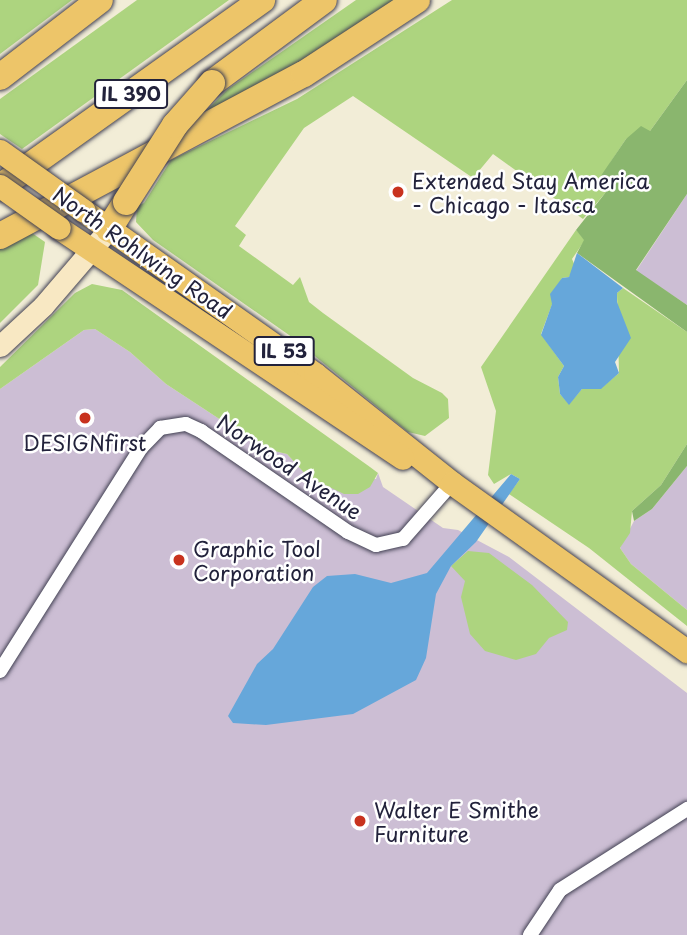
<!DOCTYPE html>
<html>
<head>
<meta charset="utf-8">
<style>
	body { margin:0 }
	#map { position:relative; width:687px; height:935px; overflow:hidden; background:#f2edd7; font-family:"Playpen Sans",sans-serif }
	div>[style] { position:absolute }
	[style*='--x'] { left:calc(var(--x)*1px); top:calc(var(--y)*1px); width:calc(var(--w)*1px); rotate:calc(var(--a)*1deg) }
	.industrial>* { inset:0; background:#ccbed4 }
	.green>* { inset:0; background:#add47f }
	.forest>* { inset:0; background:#8ab66e }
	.water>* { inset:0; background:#66a7da }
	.roads { filter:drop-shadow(0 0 2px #414052) drop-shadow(0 0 2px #414052) }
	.minor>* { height:14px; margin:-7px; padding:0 7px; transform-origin:7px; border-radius:7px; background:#fff }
	.secondary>* { height:21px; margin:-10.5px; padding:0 10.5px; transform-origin:10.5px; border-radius:10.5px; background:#f8e8c3 }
	.primary>* { height:23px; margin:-11.5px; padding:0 11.5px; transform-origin:11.5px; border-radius:11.5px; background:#edc569 }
	.motorway>* { height:26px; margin:-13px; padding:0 13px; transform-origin:13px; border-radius:13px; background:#edc569 }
	.bridges { filter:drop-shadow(0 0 2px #414052) drop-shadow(0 0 2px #414052) }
	.primary-bridge>* { height:23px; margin:-11.5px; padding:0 11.5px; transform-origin:11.5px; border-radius:11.5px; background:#edc569 }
	.motorway-bridge>* { height:26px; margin:-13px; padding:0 13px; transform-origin:13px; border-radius:13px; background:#edc569 }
	.dots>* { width:19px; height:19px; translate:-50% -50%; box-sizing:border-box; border:4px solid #fff; border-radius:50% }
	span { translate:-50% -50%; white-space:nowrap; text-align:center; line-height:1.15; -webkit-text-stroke:5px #fff; paint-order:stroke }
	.shield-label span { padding:2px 5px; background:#fff; border:2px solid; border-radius:5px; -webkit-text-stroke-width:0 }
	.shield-label { font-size:19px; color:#22223b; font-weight:700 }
	.poi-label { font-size:21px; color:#22223b }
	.left { translate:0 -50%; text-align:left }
	.street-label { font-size:21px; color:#22223b }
</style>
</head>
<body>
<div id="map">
	<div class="industrial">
		<div style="clip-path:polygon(687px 194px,687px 305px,636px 271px)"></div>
		<div style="clip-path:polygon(95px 329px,130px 352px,166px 384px,265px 449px,287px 454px,308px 477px,376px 479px,378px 473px,383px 487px,443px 528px,458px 530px,509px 557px,687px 693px,687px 935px,0 935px,0 389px,84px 330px)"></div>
		<div style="clip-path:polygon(687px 466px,687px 610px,631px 564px,620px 548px,634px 521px,652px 509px)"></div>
	</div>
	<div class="green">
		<div style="clip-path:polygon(0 0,72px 0,0 54px)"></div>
		<div style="clip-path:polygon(137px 0,229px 0,22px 149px,0 134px,0 99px)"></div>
		<div style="clip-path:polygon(356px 0,398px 0,333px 45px,203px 114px,228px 89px)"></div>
		<div style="clip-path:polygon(452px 0,687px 0,687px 80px,650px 131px,626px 139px,610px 163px,607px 191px,583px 219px,493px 154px,473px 178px,353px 96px,304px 128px,235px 226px,246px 235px,239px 246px,293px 285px,300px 277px,309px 302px,323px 313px,413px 378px,442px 393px,448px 399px,449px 418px,425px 436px,408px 432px,289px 335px,153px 240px,136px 222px,137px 206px,144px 203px,171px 160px,297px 99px)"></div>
		<div style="clip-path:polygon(576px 230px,585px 240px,572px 259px,575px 266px,569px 277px,562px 278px,541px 334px,564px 366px,558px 377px,560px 394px,569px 404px,582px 389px,600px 389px,619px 373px,617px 293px,623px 288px,687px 332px,687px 444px,661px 485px,632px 511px,630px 533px,620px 548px,631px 564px,687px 610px,687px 626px,589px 548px,509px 494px,520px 479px,511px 474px,494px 484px,488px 475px,496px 411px,481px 367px)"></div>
		<div style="clip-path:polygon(29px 231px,45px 242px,38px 285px,0 323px,0 249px)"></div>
		<div style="clip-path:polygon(92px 284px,122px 290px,370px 467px,378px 473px,370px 487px,358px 494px,344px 494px,308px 477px,287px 454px,265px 449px,166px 384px,130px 352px,95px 329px,84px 330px,0 389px,0 367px,75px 293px)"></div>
		<div style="clip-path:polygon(468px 551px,489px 553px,532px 585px,568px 622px,567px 630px,549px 638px,536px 654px,516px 660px,485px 651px,470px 634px,461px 597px,465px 581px,451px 566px)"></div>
	</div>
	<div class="forest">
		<div style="clip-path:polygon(687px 80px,687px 194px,636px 270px,687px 305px,687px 332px,577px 253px,584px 240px,576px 230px,606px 192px,596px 183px,626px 139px,641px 126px,650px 131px)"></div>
		<div style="clip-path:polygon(687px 444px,687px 466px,652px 509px,634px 521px,632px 511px,661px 485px)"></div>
	</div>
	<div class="water">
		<div style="clip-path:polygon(577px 253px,623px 288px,617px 293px,617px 302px,631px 338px,615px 362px,619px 373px,601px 389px,582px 389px,569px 405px,560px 394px,558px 377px,564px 366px,541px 335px,552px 304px,550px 294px,562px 278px,569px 277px)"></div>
		<div style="clip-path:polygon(511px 474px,520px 479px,476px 542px,451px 566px,436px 594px,426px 658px,416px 680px,353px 714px,266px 725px,233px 723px,228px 716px,257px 664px,273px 649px,313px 587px,327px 576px,355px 574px,391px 583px,427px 573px)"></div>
	</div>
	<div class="roads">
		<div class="minor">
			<div style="--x:0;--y:671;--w:264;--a:-57.7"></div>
			<div style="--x:141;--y:448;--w:28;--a:-46"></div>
			<div style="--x:160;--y:428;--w:26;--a:-9"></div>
			<div style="--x:186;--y:424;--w:17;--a:25"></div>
			<div style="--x:201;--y:431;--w:178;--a:34.5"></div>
			<div style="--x:348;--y:532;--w:31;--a:25"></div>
			<div style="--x:376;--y:545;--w:28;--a:-13"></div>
			<div style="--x:403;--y:539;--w:74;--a:-48.8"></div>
			<div style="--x:530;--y:935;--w:54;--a:-56.3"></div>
			<div style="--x:560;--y:890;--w:151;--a:-32.5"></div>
		</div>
		<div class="secondary">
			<div style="--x:0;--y:346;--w:59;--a:-42.9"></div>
			<div style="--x:43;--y:306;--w:101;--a:-49.4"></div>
		</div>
		<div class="primary">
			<div style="--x:84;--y:211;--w:283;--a:35.2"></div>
			<div style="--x:315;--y:374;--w:175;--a:38.5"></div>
			<div style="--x:452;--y:483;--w:289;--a:35.6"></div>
			<div style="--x:59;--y:228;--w:413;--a:33.8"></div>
		</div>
		<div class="motorway">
			<div style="--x:0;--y:77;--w:126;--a:-37.6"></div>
			<div style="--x:212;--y:83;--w:139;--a:-36.5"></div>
			<div style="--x:0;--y:187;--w:322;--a:-35.5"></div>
			<div style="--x:109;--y:229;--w:32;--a:-58"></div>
			<div style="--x:0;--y:236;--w:344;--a:-28.1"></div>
			<div style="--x:304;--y:74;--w:135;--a:-33.2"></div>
		</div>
	</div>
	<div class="bridges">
		<div class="primary-bridge">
			<div style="--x:0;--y:151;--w:103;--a:35.5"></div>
			<div style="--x:0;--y:186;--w:72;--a:35.4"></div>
		</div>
		<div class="motorway-bridge">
			<div style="--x:126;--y:202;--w:91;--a:-57.5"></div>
			<div style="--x:175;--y:125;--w:56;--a:-48.6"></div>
		</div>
	</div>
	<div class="dots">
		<div style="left:398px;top:192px;background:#c8321e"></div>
		<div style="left:85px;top:418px;background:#c8321e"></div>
		<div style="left:179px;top:560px;background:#c8321e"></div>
		<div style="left:360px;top:821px;background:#c8321e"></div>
	</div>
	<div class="shield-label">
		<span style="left:131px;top:94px">IL 390</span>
		<span style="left:284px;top:351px">IL 53</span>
	</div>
	<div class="poi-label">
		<span class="left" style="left:412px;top:192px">Extended Stay America<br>- Chicago - Itasca</span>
		<span style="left:85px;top:442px">DESIGNfirst</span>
		<span class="left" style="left:193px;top:560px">Graphic Tool<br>Corporation</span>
		<span class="left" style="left:374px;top:821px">Walter E Smithe<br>Furniture</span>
	</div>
	<div class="street-label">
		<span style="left:143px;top:252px;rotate:35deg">North Rohlwing Road</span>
		<span style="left:290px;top:466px;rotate:34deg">Norwood Avenue</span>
	</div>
</div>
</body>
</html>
